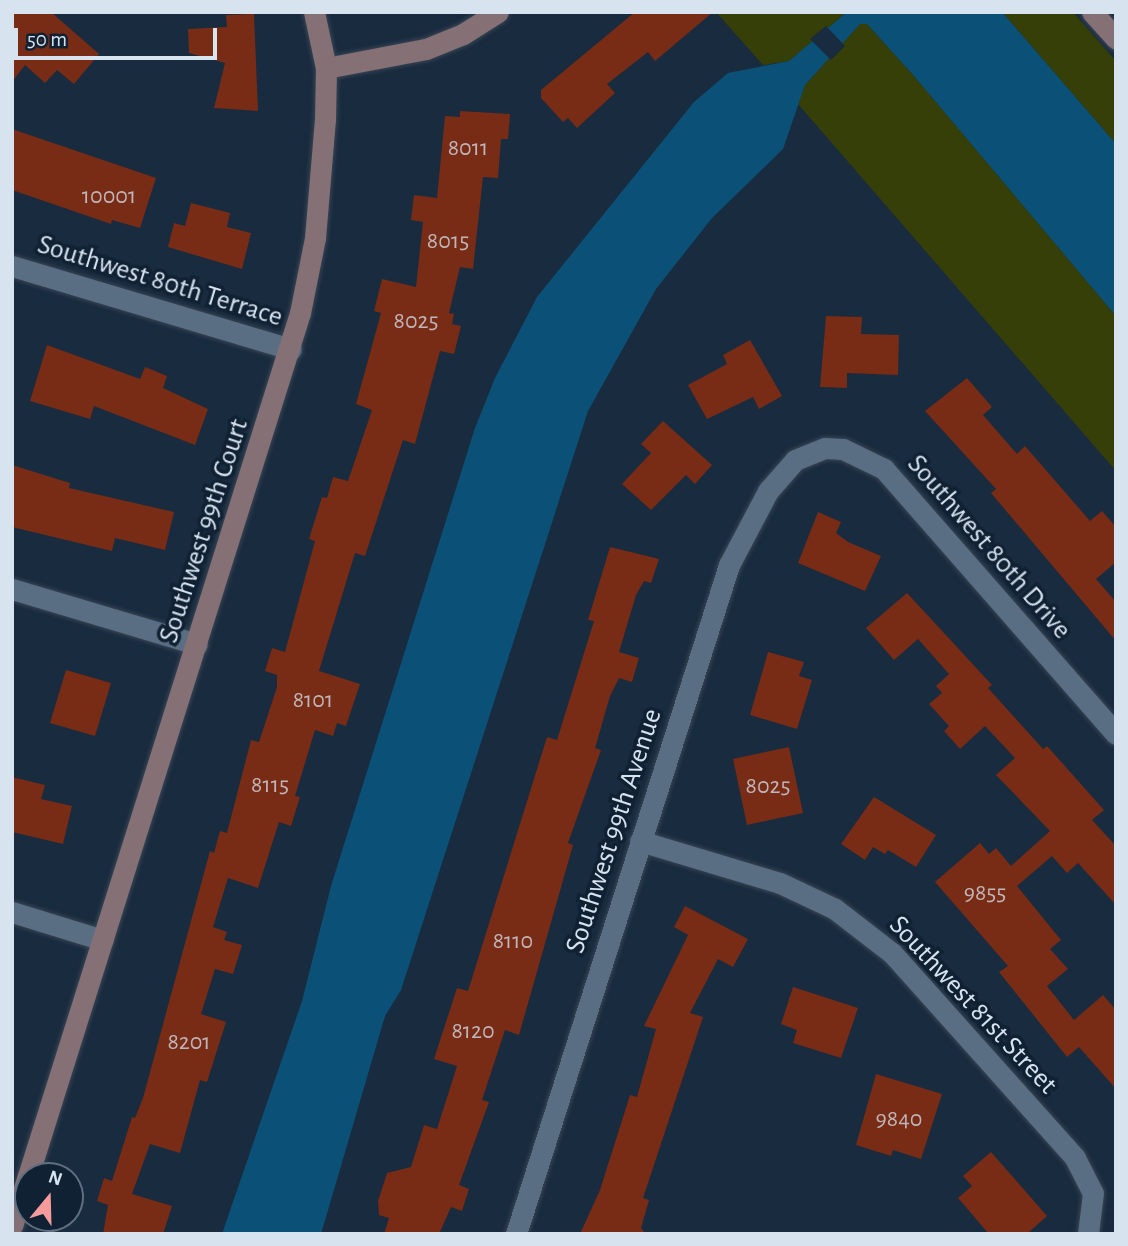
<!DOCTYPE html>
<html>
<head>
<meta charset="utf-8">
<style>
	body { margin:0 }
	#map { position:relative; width:1128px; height:1246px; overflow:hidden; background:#192b3e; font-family:"Alegreya Sans",sans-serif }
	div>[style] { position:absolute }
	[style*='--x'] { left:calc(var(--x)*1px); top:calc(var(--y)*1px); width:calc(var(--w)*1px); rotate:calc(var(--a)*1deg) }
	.green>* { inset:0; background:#353f07 }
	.water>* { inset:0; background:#0b5177 }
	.pier>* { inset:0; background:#192b3e }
	.building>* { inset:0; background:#782b15 }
	.roads { filter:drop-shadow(0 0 2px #374555) drop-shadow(0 0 2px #374555) }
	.street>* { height:21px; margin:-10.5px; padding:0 10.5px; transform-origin:10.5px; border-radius:10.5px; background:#596d83 }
	.secondary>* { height:21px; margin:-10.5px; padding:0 10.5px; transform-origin:10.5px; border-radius:10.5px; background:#847075 }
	span { translate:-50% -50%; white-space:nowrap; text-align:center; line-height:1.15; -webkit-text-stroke:7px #102133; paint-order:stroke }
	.number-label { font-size:24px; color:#c0b5b9 }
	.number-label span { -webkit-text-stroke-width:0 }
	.street-label { font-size:28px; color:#d8e3f0 }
	.frame { position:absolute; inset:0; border:14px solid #d8e3f0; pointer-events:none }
	.north { position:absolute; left:14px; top:1162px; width:70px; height:70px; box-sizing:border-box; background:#102133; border:2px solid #606f7f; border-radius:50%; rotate:19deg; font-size:19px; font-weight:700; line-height:28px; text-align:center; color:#d8e3f0 }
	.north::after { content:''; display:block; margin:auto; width:24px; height:32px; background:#f59b9c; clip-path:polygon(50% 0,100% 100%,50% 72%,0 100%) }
	.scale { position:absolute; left:14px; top:28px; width:203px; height:32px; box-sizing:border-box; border:4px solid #d8e3f0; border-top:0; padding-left:9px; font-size:21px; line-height:24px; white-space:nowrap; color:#d8e3f0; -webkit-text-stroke:5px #102133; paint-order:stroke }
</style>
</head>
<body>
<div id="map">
	<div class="green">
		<div style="clip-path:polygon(716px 12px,847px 12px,789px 61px,763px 65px)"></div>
		<div style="clip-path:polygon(1002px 12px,1073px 12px,1116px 61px,1116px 144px)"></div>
		<div style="clip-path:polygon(860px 24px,867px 24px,914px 76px,1116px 316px,1116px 471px,798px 104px,805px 85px)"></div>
	</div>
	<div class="water">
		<div style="clip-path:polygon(847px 12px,1002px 12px,1116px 144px,1116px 316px,914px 76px,867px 24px,860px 24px,805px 85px,783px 149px,712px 218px,656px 289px,588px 411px,401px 990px,385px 1016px,321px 1234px,222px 1234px,302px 1001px,331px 886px,475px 428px,495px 378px,537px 297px,694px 102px,728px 73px,789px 61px)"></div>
	</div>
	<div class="pier">
		<div style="clip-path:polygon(826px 26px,845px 46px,831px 60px,810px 39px)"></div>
	</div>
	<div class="building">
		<div style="clip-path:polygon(12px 12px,51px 12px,99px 54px,74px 84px,57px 70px,45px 83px,25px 65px,12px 82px)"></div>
		<div style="clip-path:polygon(635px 12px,713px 12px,655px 61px,648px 52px,607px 84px,615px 93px,577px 128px,568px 118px,563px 122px,541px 98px,541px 90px)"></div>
		<div style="clip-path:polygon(254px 14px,258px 111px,214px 108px,225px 63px,189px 53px,188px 29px,227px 27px,226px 15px)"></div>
		<div style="clip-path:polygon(460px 111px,510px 114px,508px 139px,501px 139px,498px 178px,483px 177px,473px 269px,460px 267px,449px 313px,454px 314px,452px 324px,461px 326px,454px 354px,440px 351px,415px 444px,403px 440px,365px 556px,355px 553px,319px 671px,360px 684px,346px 726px,337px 723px,333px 736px,315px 730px,295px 796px,300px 797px,291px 826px,279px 822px,258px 888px,228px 878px,213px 927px,227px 932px,224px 940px,242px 945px,233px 974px,215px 969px,201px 1014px,226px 1022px,207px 1082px,200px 1080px,180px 1153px,150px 1144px,132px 1194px,172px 1206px,163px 1234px,103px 1234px,108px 1205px,97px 1201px,104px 1178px,112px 1181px,132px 1117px,135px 1118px,143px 1098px,210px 851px,214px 853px,220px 831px,227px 833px,251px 740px,259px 742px,277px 687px,277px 675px,265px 671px,272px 648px,285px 652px,315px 541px,309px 539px,322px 497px,327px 498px,333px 477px,348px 481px,372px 410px,356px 404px,381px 313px,374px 311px,382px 279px,416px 287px,423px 222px,411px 220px,414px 195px,437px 198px,445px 116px,460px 117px)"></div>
		<div style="clip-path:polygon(12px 129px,156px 178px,140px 228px,112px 220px,111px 224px,12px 190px)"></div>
		<div style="clip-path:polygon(191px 203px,230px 213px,227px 227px,251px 233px,242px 269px,168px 247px,174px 223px,185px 226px)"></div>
		<div style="clip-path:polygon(826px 316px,862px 317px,861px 334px,899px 335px,898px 375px,847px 373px,847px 388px,820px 387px)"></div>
		<div style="clip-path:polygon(750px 340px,782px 396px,759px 409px,753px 397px,707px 419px,688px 385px,727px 364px,723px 355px)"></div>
		<div style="clip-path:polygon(47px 345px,140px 379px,145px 367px,167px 376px,163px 388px,208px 409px,195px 445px,94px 406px,90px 419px,30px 401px)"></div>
		<div style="clip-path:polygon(967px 378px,992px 407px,983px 415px,1017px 454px,1025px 446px,1090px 521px,1102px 511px,1116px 527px,1116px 562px,1096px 579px,1116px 602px,1116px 641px,991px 493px,996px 489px,925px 411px)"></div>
		<div style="clip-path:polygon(663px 421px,712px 465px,695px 484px,686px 475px,651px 510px,622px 484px,651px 453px,641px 444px)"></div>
		<div style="clip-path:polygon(12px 465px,70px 483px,69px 488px,174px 512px,165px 550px,115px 538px,112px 551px,12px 527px)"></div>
		<div style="clip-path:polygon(818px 512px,841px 522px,836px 533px,848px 542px,881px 556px,865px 591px,798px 563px)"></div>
		<div style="clip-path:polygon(610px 547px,659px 559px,651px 583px,644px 581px,636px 595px,619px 652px,639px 658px,632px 682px,619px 678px,610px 696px,595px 748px,601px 750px,568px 843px,573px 845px,519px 1035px,505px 1030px,482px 1100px,489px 1102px,459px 1185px,469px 1189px,462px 1211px,451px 1207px,439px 1234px,384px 1234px,389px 1218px,379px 1215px,378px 1201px,387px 1173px,411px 1167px,424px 1125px,437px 1129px,457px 1066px,434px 1059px,457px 988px,468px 991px,547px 737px,557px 740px,594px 621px,588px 620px)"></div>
		<div style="clip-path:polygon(907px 593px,992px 685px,988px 688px,1043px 749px,1047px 746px,1104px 810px,1092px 820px,1116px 846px,1116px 905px,1078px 863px,1067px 873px,1052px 856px,1017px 886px,1061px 940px,1050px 949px,1068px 969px,1047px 986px,1074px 1020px,1103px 995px,1116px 1010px,1116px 1089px,1079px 1047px,1067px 1057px,999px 972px,1008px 966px,935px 882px,980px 843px,989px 854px,996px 848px,1011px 866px,1050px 831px,996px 775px,1015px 758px,985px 726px,960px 749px,944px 731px,949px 726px,929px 704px,942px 693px,936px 686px,949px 674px,918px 639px,894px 660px,866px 628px)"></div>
		<div style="clip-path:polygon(768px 652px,804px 662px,799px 676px,812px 680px,797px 729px,750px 715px)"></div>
		<div style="clip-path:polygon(66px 670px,111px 683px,95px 736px,50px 723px)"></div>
		<div style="clip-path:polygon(789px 747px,803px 813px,747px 825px,733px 759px)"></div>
		<div style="clip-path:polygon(12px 777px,45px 785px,41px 799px,72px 806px,63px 844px,12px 832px)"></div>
		<div style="clip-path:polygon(874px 797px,936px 835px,916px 867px,888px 850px,885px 854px,873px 847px,865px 860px,841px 844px)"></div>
		<div style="clip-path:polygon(685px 906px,748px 939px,733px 967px,718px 959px,690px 1013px,703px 1017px,643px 1198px,649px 1200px,641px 1228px,646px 1234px,580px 1234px,600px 1190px,630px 1095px,637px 1097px,656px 1029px,644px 1026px,688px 935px,674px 927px)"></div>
		<div style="clip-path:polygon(793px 987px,858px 1008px,841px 1058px,793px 1043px,797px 1030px,781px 1024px)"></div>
		<div style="clip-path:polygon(876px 1074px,942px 1094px,921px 1159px,893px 1150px,891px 1156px,856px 1145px)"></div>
		<div style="clip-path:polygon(991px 1152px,1047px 1216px,1027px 1234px,989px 1234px,958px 1198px,972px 1186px,963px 1176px)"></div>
	</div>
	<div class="roads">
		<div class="street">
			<div style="--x:12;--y:266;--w:291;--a:16.6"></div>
			<div style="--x:12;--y:589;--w:193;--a:16.6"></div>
			<div style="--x:640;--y:841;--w:146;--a:16.7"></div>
			<div style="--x:780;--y:883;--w:61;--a:25.3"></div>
			<div style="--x:835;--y:909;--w:72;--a:37.7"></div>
			<div style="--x:892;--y:953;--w:275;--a:48.2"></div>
			<div style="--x:1075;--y:1158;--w:39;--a:63"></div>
			<div style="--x:1093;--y:1193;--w:41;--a:97"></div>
			<div style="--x:12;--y:912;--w:95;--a:17.1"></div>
			<div style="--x:516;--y:1234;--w:702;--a:-72.34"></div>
			<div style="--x:729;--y:565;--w:84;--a:-62.2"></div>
			<div style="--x:768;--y:491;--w:41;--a:-48.9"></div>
			<div style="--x:795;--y:460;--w:32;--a:-22"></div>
			<div style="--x:825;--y:448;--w:18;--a:3"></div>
			<div style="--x:843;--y:449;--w:46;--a:26"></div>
			<div style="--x:884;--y:469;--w:352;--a:48.8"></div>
		</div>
		<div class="secondary">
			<div style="--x:1092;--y:12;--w:36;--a:48"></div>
			<div style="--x:326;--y:68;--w:102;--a:-10.8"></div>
			<div style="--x:426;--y:49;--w:40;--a:-22"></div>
			<div style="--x:463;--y:34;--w:41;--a:-32.2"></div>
			<div style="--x:28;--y:1176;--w:905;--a:-72.51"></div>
			<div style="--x:300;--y:313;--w:76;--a:-78.7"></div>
			<div style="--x:315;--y:238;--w:118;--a:-85.2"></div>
			<div style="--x:325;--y:120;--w:52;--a:-88.9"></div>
			<div style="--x:326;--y:68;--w:57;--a:-102.1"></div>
			<div style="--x:12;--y:1226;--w:52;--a:-72.3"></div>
		</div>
	</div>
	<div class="number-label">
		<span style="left:468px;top:149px">8011</span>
		<span style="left:109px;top:197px">10001</span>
		<span style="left:448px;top:242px">8015</span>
		<span style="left:416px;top:322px">8025</span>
		<span style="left:313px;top:701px">8101</span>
		<span style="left:270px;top:786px">8115</span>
		<span style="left:768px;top:787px">8025</span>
		<span style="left:985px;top:894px">9855</span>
		<span style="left:513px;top:942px">8110</span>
		<span style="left:473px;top:1032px">8120</span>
		<span style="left:189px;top:1043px">8201</span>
		<span style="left:899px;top:1120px">9840</span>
	</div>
	<div class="street-label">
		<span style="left:160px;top:281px;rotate:17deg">Southwest 80th Terrace</span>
		<span style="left:204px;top:531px;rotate:-72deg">Southwest 99th Court</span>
		<span style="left:989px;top:547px;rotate:49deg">Southwest 80th Drive</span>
		<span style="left:614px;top:831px;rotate:-72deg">Southwest 99th Avenue</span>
		<span style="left:973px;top:1005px;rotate:47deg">Southwest 81st Street</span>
	</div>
	<div class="frame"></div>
	<div class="north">N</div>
	<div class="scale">50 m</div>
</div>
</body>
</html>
